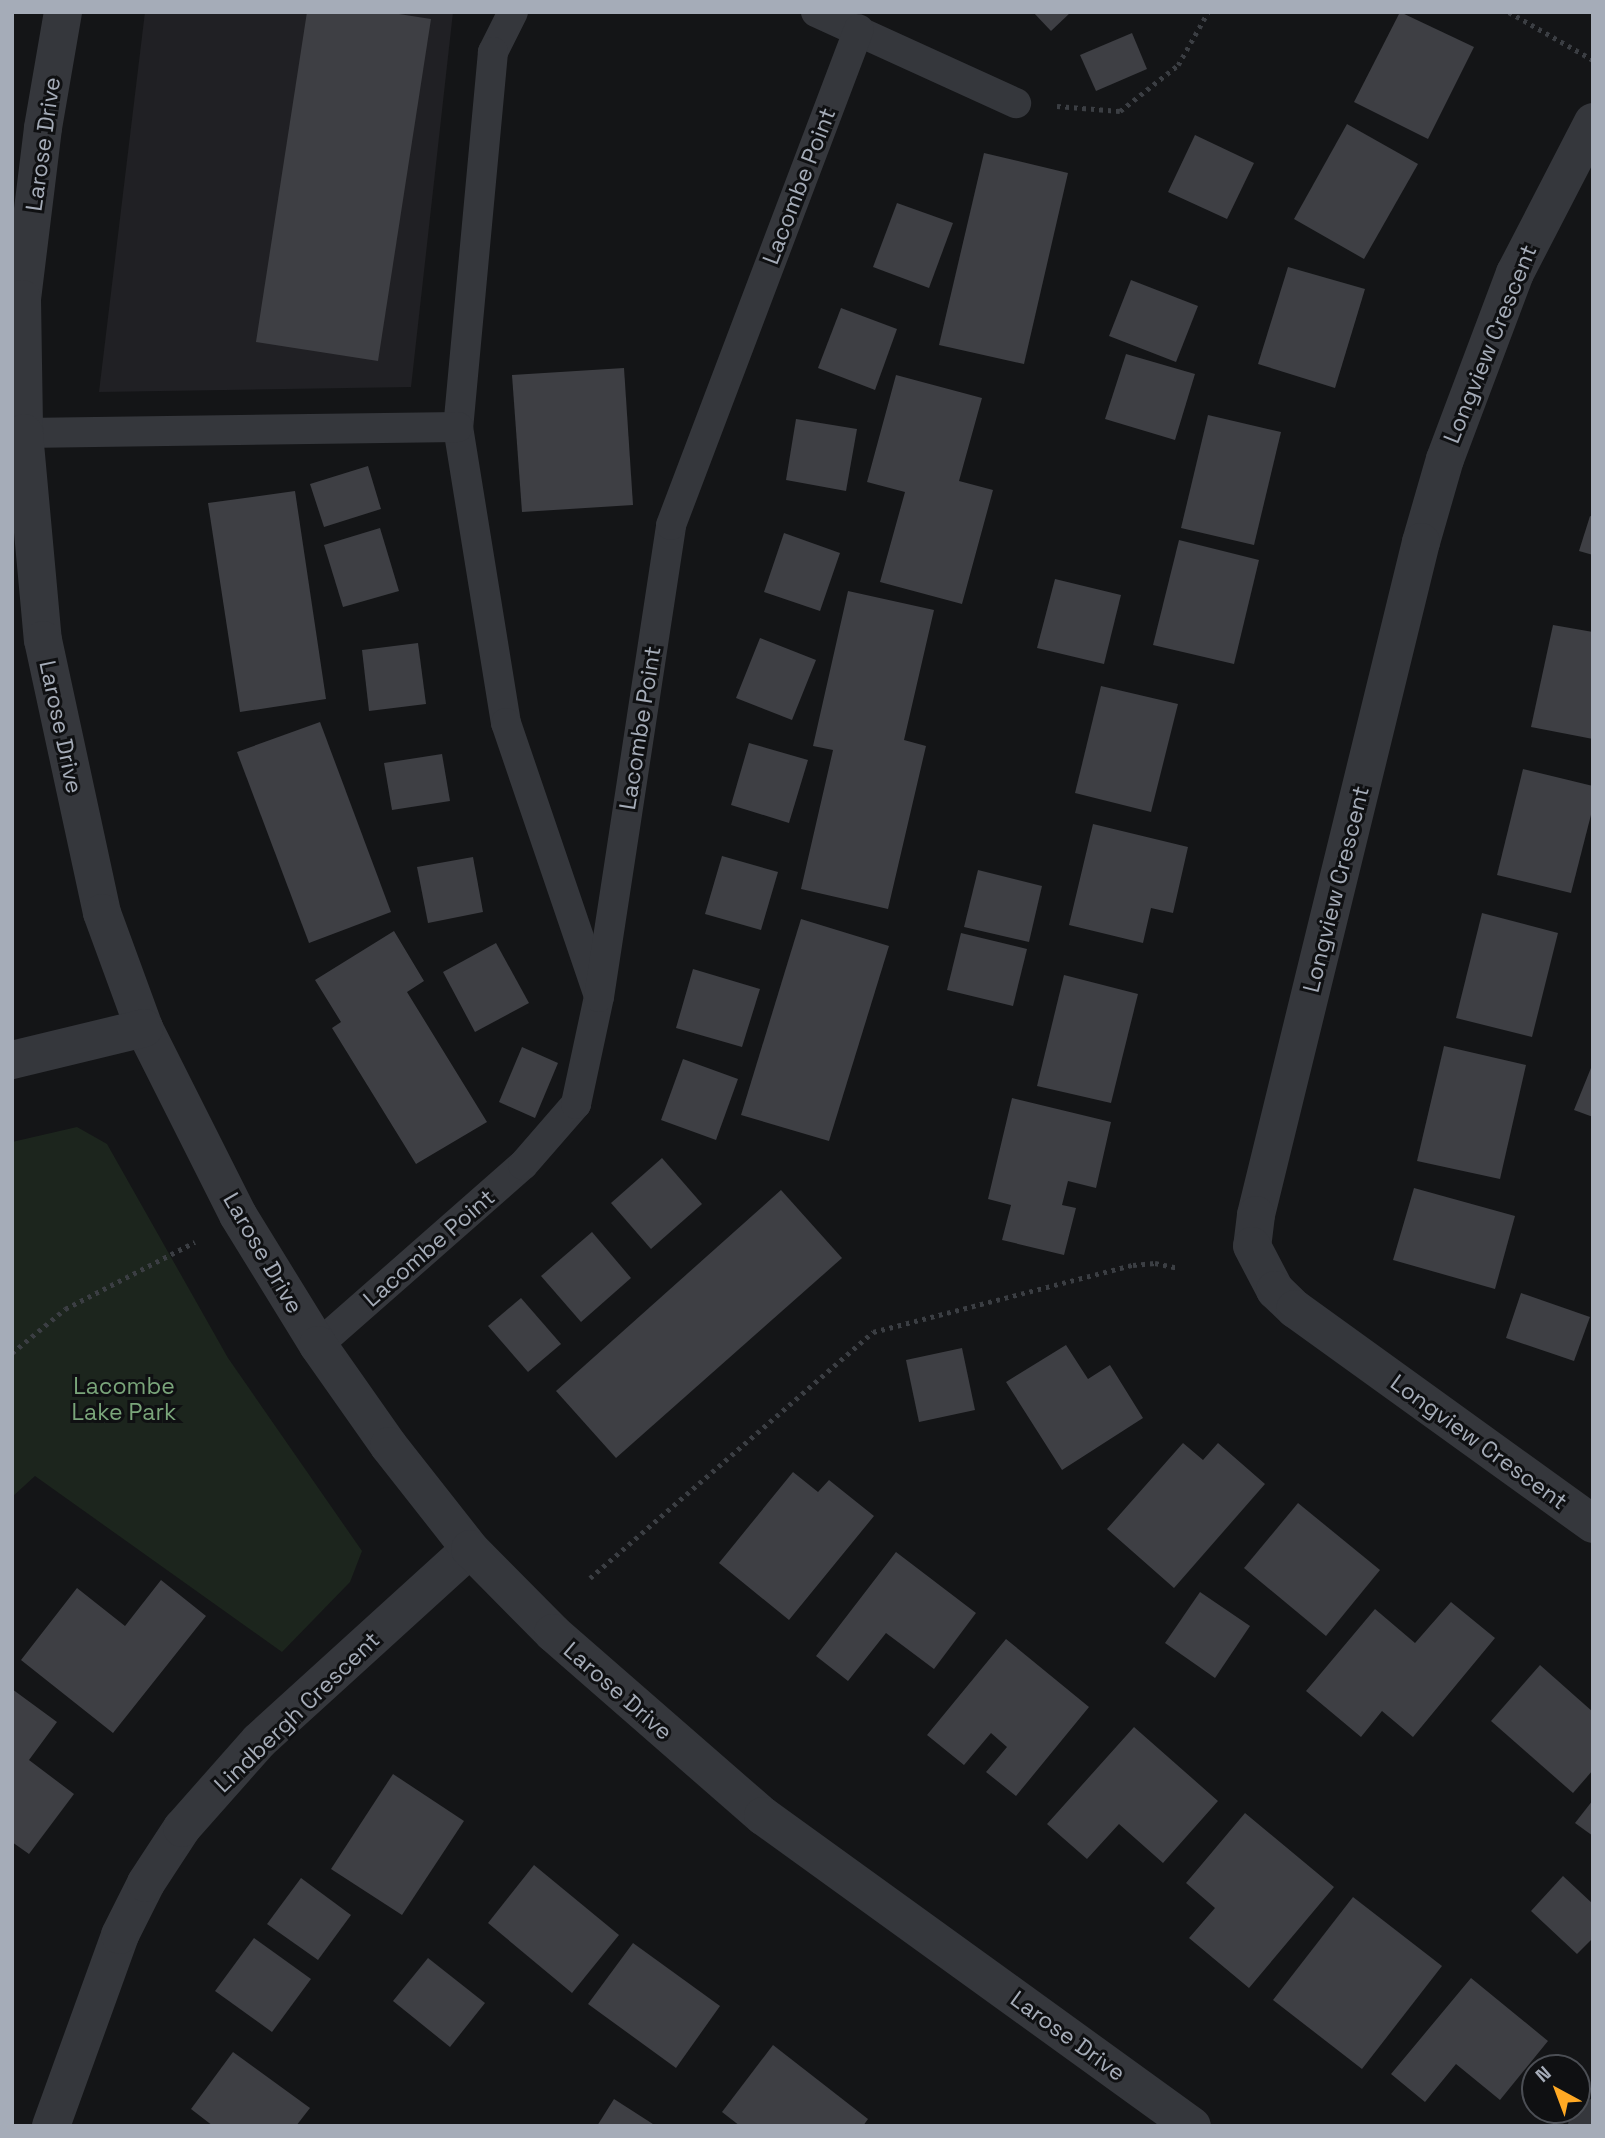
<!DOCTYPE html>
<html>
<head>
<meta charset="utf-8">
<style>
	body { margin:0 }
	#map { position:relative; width:1605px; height:2138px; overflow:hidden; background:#141517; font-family:"Space Grotesk",sans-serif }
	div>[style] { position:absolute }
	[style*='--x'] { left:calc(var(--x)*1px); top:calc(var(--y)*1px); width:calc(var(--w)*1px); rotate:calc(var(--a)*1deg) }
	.built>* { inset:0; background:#202024 }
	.green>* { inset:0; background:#1c251d }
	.building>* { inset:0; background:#3e3f44 }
	.path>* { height:4.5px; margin-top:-2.25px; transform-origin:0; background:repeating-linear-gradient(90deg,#3b3e43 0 3.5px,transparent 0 8.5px) }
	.service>* { height:30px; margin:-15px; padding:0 15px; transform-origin:15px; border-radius:15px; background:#35373c }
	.minor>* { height:38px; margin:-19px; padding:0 19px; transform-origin:19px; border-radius:19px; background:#35373c }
	.tertiary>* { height:38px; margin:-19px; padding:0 19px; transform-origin:19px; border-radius:19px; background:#35373c }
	span { translate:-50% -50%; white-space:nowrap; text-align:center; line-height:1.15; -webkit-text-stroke:6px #0f1012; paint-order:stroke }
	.street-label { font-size:23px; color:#a5acb8 }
	.park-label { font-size:23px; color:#7aa57a }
	.frame { position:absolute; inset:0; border:14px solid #a5acb8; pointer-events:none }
	.north { position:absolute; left:1521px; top:2054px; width:70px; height:70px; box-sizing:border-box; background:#0f1012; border:2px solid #4b4e54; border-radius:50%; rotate:319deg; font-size:19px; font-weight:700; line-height:28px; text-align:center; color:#a5acb8 }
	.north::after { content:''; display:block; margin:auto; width:24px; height:32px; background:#ffa924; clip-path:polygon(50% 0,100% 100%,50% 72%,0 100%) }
</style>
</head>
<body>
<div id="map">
	<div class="built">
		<div style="clip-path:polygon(145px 12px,453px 12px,411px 387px,99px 392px)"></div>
	</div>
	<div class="green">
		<div style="clip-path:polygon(77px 1127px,107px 1144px,228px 1358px,362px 1551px,350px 1582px,282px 1652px,35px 1476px,12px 1497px,12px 1142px)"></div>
	</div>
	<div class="building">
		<div style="clip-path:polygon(307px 12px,386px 12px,431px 19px,378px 361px,256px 342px)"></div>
		<div style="clip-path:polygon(1033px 12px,1071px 12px,1051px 31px)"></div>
		<div style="clip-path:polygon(1400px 12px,1474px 47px,1428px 139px,1354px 102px)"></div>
		<div style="clip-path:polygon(1132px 33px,1147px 69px,1096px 91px,1080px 55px)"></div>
		<div style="clip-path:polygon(1347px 124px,1418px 164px,1364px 259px,1294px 219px)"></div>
		<div style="clip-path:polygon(1195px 135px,1254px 163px,1227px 219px,1168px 192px)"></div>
		<div style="clip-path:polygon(984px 153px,1068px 173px,1024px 364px,939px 345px)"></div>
		<div style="clip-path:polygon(897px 203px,953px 223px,929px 288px,873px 267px)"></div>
		<div style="clip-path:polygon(1288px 267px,1365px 289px,1335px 388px,1258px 364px)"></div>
		<div style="clip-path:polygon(1131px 280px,1198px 306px,1176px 362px,1109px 336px)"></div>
		<div style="clip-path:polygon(841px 308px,897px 329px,875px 390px,818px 368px)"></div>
		<div style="clip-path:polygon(1126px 354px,1195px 374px,1175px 440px,1105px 419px)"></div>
		<div style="clip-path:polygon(624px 368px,633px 505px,522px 512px,512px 375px)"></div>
		<div style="clip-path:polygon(896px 375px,982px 398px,959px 481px,993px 490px,962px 604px,880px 582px,905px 492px,867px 482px)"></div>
		<div style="clip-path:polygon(1208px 415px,1281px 432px,1254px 545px,1181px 528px)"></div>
		<div style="clip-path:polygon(796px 419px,857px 429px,846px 491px,786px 480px)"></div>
		<div style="clip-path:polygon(368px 466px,381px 509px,324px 527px,310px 484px)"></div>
		<div style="clip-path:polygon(295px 491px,326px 699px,240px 712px,208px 503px)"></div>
		<div style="clip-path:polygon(1590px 516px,1593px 517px,1593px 555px,1579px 551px)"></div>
		<div style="clip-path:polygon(380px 528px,399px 591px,343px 607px,324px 545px)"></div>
		<div style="clip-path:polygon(784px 533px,840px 553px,820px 611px,764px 592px)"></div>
		<div style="clip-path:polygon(1179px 540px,1259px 560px,1234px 664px,1153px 645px)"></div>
		<div style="clip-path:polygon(1055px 579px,1121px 595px,1104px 664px,1037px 648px)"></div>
		<div style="clip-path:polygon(848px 591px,934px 610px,904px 740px,926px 746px,888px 909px,801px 889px,833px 750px,813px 746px)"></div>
		<div style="clip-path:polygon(1553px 625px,1593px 632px,1593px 739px,1531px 727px)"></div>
		<div style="clip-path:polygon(760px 638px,816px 660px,792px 720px,736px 698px)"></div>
		<div style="clip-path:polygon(418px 643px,426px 704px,369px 711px,362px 650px)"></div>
		<div style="clip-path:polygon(1101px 686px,1178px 704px,1151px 812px,1075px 793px)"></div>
		<div style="clip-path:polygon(320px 722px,391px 912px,309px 943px,237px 752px)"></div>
		<div style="clip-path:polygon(749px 743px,808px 760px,789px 823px,731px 805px)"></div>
		<div style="clip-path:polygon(442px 754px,450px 801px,392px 810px,384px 763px)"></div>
		<div style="clip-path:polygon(1523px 769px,1593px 786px,1593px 807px,1571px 893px,1497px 875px)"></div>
		<div style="clip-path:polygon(1093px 824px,1188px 847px,1173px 913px,1151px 908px,1143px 943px,1069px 925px)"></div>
		<div style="clip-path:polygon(722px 856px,778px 872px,761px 930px,705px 914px)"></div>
		<div style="clip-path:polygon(473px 857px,483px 912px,428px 923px,417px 867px)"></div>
		<div style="clip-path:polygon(978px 870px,1042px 886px,1029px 942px,964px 927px)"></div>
		<div style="clip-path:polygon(1482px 913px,1558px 933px,1532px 1037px,1456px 1018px)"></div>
		<div style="clip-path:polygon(801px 919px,889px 946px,829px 1141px,741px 1115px)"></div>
		<div style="clip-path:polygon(394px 931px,424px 981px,407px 992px,487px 1122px,416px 1164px,332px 1028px,341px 1022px,315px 980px)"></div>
		<div style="clip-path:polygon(961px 933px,1027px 949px,1013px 1006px,947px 990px)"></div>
		<div style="clip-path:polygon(496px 943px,529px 1003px,475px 1032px,443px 972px)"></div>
		<div style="clip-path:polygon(693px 969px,760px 989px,742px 1047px,676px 1028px)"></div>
		<div style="clip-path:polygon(1064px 975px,1138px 994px,1111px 1103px,1037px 1086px)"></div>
		<div style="clip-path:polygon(1444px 1046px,1526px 1065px,1500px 1179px,1417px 1161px)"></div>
		<div style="clip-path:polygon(522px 1047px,558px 1063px,535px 1118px,499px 1102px)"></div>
		<div style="clip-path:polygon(683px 1059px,738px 1079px,716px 1140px,661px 1120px)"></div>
		<div style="clip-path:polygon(1593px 1063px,1593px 1117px,1574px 1110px)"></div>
		<div style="clip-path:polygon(1012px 1098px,1111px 1122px,1096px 1188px,1068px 1181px,1062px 1205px,1076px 1208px,1064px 1255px,1002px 1240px,1011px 1205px,988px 1199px)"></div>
		<div style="clip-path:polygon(662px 1158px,702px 1204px,651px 1249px,611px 1203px)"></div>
		<div style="clip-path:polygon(1414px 1188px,1515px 1216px,1495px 1289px,1393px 1260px)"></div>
		<div style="clip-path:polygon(781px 1190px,842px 1258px,616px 1458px,556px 1391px)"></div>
		<div style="clip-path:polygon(592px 1232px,631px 1278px,581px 1322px,541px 1276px)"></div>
		<div style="clip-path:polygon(1521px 1293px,1590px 1317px,1574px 1361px,1506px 1338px)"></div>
		<div style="clip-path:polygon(521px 1298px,561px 1344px,528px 1372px,488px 1326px)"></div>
		<div style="clip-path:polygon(1066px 1345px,1088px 1379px,1110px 1365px,1143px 1418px,1062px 1470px,1006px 1382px)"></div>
		<div style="clip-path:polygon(962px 1348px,975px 1410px,919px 1422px,906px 1360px)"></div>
		<div style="clip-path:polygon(1183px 1443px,1203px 1460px,1218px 1443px,1265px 1484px,1174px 1588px,1107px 1529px)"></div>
		<div style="clip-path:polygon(793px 1472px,818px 1492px,829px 1480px,874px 1516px,789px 1620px,719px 1563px)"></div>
		<div style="clip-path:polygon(1298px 1503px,1380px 1570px,1326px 1636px,1244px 1568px)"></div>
		<div style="clip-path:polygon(896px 1552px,976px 1613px,934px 1669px,886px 1633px,848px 1681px,816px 1656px)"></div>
		<div style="clip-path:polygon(161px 1580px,206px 1616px,113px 1733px,21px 1660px,77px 1588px,125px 1626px)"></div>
		<div style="clip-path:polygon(1200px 1592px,1250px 1626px,1215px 1678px,1165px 1643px)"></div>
		<div style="clip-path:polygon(1451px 1602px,1495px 1638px,1413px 1737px,1382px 1711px,1361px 1737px,1306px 1691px,1375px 1609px,1415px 1643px)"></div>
		<div style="clip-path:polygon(1006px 1639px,1089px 1707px,1016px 1796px,986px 1772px,1007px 1747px,991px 1733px,964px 1765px,927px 1735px)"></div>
		<div style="clip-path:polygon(1540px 1665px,1593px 1712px,1593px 1770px,1573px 1793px,1491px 1721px)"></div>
		<div style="clip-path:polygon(12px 1689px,57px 1722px,29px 1760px,74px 1794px,29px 1854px,12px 1842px)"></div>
		<div style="clip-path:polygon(1134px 1727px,1218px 1801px,1163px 1863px,1119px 1824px,1087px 1859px,1047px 1824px)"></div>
		<div style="clip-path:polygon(393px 1774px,464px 1821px,402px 1915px,331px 1869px)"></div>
		<div style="clip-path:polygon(1593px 1800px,1593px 1836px,1575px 1823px)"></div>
		<div style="clip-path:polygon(1245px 1813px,1334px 1887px,1249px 1988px,1189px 1938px,1215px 1908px,1186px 1883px)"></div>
		<div style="clip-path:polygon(534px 1865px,619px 1935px,572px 1993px,488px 1923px)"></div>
		<div style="clip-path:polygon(1563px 1876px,1593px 1904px,1593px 1938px,1577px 1954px,1531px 1911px)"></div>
		<div style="clip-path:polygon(301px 1878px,351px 1915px,318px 1960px,267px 1924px)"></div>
		<div style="clip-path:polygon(1353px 1897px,1442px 1966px,1362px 2069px,1273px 2000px)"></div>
		<div style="clip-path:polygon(254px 1938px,311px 1979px,272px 2032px,215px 1991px)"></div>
		<div style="clip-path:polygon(633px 1943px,720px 2006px,676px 2068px,588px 2004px)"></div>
		<div style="clip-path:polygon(428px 1958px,485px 2003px,450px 2047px,393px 2001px)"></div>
		<div style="clip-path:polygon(1471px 1978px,1548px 2041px,1500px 2100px,1456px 2064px,1425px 2102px,1391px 2074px)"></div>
		<div style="clip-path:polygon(773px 2045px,868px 2119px,863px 2126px,740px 2126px,722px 2112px)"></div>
		<div style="clip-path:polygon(233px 2052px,310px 2108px,296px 2126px,213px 2126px,191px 2109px)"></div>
		<div style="clip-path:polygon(614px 2099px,656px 2126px,597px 2126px)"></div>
	</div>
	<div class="path">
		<div style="--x:1509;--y:12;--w:97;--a:29.7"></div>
		<div style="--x:1057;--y:106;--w:63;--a:4.5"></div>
		<div style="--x:1120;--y:111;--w:74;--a:-38.4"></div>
		<div style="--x:1178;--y:65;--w:61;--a:-60.5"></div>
		<div style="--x:12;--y:1353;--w:69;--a:-39.7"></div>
		<div style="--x:65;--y:1309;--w:146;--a:-27.3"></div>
		<div style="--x:590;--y:1578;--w:375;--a:-41"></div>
		<div style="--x:873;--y:1332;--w:268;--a:-14.5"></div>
		<div style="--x:1133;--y:1265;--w:22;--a:-5"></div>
		<div style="--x:1155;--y:1263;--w:24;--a:12"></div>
	</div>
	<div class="service">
		<div style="--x:513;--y:12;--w:45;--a:116.6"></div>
		<div style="--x:493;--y:52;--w:377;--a:95.3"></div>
		<div style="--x:458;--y:427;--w:300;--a:80.8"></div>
		<div style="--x:506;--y:723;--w:285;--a:71.2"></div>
		<div style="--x:816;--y:12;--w:220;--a:24.5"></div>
		<div style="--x:24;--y:433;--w:434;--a:-0.8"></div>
		<div style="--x:318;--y:1345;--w:273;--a:-41.3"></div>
		<div style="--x:523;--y:1165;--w:81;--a:-49"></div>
		<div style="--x:576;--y:1104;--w:109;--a:-77.9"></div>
		<div style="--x:599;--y:997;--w:477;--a:-81.3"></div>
		<div style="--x:671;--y:525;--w:530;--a:-69.24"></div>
	</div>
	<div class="minor">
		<div style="--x:1593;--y:122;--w:170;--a:117.3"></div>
		<div style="--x:1515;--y:273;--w:199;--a:110.6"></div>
		<div style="--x:1445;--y:459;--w:86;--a:106.1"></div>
		<div style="--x:1421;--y:542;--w:693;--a:103.78"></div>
		<div style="--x:1256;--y:1215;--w:31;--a:97"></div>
		<div style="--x:1252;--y:1246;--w:50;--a:62.4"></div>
		<div style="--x:1275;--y:1290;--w:28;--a:44"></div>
		<div style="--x:1295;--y:1309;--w:367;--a:35.8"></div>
		<div style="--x:51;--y:2126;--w:203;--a:-70.1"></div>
		<div style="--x:120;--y:1935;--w:58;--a:-63.4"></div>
		<div style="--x:146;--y:1883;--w:66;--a:-56.8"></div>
		<div style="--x:182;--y:1828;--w:116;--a:-48.5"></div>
		<div style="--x:259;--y:1741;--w:285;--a:-42.3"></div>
		<div style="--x:1587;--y:2126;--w:10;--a:-53"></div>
	</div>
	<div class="tertiary">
		<div style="--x:63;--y:12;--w:118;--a:99.8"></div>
		<div style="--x:43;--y:128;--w:172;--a:97"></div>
		<div style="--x:22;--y:299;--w:134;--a:89.1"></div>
		<div style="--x:24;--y:433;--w:208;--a:84.8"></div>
		<div style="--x:43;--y:640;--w:279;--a:77.8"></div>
		<div style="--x:102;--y:913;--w:122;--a:69.9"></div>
		<div style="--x:144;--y:1028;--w:209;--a:63.3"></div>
		<div style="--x:238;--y:1215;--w:153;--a:58.4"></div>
		<div style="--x:318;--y:1345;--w:123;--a:54.9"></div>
		<div style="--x:389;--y:1446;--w:131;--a:51.8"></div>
		<div style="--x:470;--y:1549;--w:118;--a:45.3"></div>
		<div style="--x:553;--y:1633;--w:279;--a:41.1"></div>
		<div style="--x:763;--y:1816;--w:529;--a:35.85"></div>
		<div style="--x:12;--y:1060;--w:136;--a:-13.6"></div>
	</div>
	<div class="street-label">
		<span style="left:43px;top:144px;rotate:-82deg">Larose Drive</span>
		<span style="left:799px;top:186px;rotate:-69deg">Lacombe Point</span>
		<span style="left:1490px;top:344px;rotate:-68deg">Longview Crescent</span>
		<span style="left:61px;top:727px;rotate:78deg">Larose Drive</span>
		<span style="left:640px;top:728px;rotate:-81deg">Lacombe Point</span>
		<span style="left:1336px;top:889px;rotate:-76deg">Longview Crescent</span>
		<span style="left:429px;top:1248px;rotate:-41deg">Lacombe Point</span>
		<span style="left:263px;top:1253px;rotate:60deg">Larose Drive</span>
		<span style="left:1479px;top:1442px;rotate:36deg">Longview Crescent</span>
		<span style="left:618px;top:1691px;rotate:41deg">Larose Drive</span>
		<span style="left:297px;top:1712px;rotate:-44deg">Lindbergh Crescent</span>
		<span style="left:1068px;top:2036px;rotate:36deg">Larose Drive</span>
	</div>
	<div class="park-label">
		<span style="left:124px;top:1399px">Lacombe<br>Lake Park</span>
	</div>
	<div class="frame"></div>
	<div class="north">N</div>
</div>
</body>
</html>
